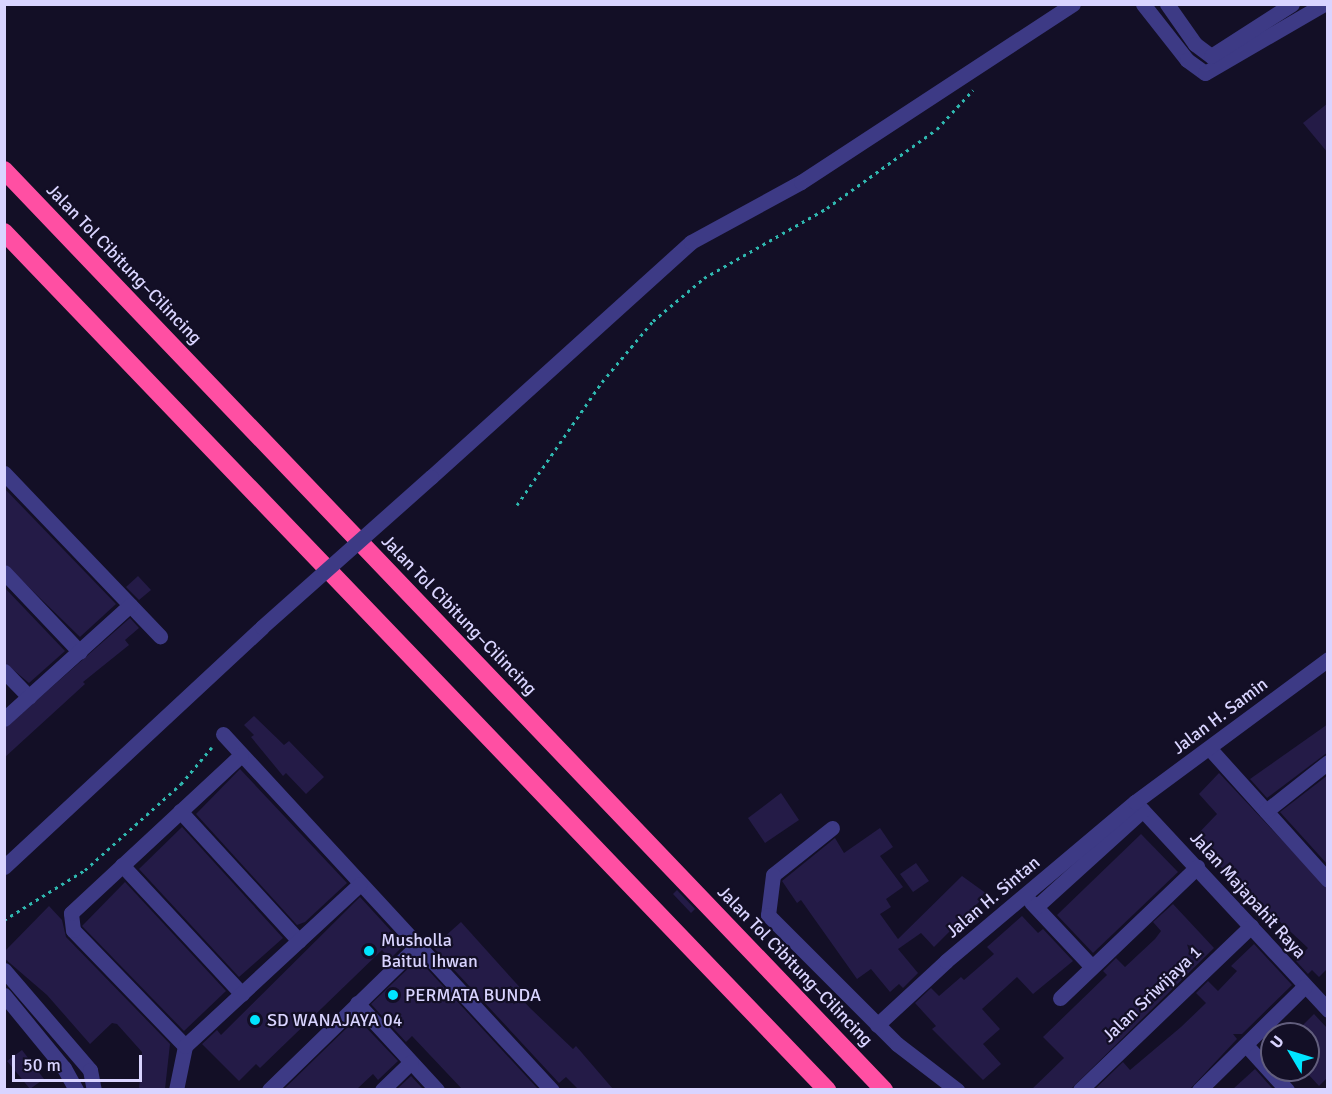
<!DOCTYPE html>
<html>
<head>
<meta charset="utf-8">
<style>
	body { margin:0 }
	#map { position:relative; width:1332px; height:1094px; overflow:hidden; background:#130f26; font-family:Signika,sans-serif }
	div>[style] { position:absolute }
	[style*='--x'] { left:calc(var(--x)*1px); top:calc(var(--y)*1px); width:calc(var(--w)*1px); rotate:calc(var(--a)*1deg) }
	.building>* { inset:0; background:#241b47 }
	.path>* { height:3px; margin-top:-1.5px; transform-origin:0; background:repeating-linear-gradient(90deg,#2fb8b0 0 3px,transparent 0 7.5px) }
	.street>* { height:15px; margin:-7.5px; padding:0 7.5px; transform-origin:7.5px; border-radius:7.5px; background:#3d3a85 }
	.highway>* { height:18px; margin:-9px; padding:0 9px; transform-origin:9px; border-radius:9px; background:#ff4fa3 }
	.street-bridge>* { height:15px; margin:-7.5px; padding:0 7.5px; transform-origin:7.5px; border-radius:7.5px; background:#3d3a85 }
	.dots>* { width:16px; height:16px; translate:-50% -50%; box-sizing:border-box; border:3px solid #130f26; border-radius:50% }
	span { translate:-50% -50%; white-space:nowrap; text-align:center; line-height:1.15; -webkit-text-stroke:4.5px #130f26; paint-order:stroke }
	.street-label { font-size:18px; color:#d9d4ff }
	.poi-label { font-size:18px; color:#d9d4ff }
	.left { translate:0 -50%; text-align:left }
	.frame { position:absolute; inset:0; border:6px solid #d9d4ff; pointer-events:none }
	.north { position:absolute; left:1260px; top:1022px; width:60px; height:60px; box-sizing:border-box; background:#130f26; border:2px solid #625e7d; border-radius:50%; rotate:308deg; font-size:16px; font-weight:700; line-height:24px; text-align:center; color:#d9d4ff }
	.north::after { content:''; display:block; margin:auto; width:21px; height:27px; background:#00e5ff; clip-path:polygon(50% 0,100% 100%,50% 72%,0 100%) }
	.scale { position:absolute; left:12px; top:1055px; width:130px; height:27px; box-sizing:border-box; border:3px solid #d9d4ff; border-top:0; padding-left:8px; font-size:18px; line-height:21px; white-space:nowrap; color:#d9d4ff; -webkit-text-stroke:4px #130f26; paint-order:stroke }
</style>
</head>
<body>
<div id="map">
	<div class="building">
		<div style="clip-path:polygon(1328px 103px,1328px 153px,1303px 123px)"></div>
		<div style="clip-path:polygon(4px 488px,116px 604px,80px 637px,4px 563px)"></div>
		<div style="clip-path:polygon(138px 576px,151px 590px,139px 600px,126px 587px)"></div>
		<div style="clip-path:polygon(4px 587px,65px 651px,29px 683px,4px 662px)"></div>
		<div style="clip-path:polygon(130px 618px,139px 628px,125px 640px,129px 645px,83px 682px,85px 684px,4px 758px,4px 729px)"></div>
		<div style="clip-path:polygon(254px 716px,284px 745px,289px 741px,324px 777px,306px 794px,286px 773px,283px 776px,251px 737px,254px 735px,244px 725px)"></div>
		<div style="clip-path:polygon(1328px 724px,1328px 752px,1267px 798px,1250px 779px)"></div>
		<div style="clip-path:polygon(240px 769px,347px 883px,305px 922px,297px 925px,196px 814px)"></div>
		<div style="clip-path:polygon(1219px 773px,1328px 889px,1328px 968px,1319px 977px,1312px 970px,1308px 974px,1296px 961px,1308px 948px,1192px 840px,1217px 814px,1199px 794px)"></div>
		<div style="clip-path:polygon(1328px 775px,1328px 865px,1280px 812px)"></div>
		<div style="clip-path:polygon(781px 793px,799px 820px,765px 843px,748px 818px)"></div>
		<div style="clip-path:polygon(182px 827px,283px 938px,239px 977px,139px 869px)"></div>
		<div style="clip-path:polygon(880px 828px,893px 847px,880px 856px,903px 887px,886px 899px,891px 907px,880px 914px,898px 939px,962px 876px,987px 894px,934px 947px,921px 933px,898px 949px,918px 973px,903px 988px,899px 984px,890px 992px,871px 969px,857px 979px,801px 900px,797px 903px,782px 881px,835px 838px,844px 853px)"></div>
		<div style="clip-path:polygon(1141px 834px,1178px 872px,1093px 953px,1057px 915px)"></div>
		<div style="clip-path:polygon(916px 863px,929px 881px,913px 892px,900px 874px)"></div>
		<div style="clip-path:polygon(125px 882px,226px 991px,184px 1031px,82px 926px)"></div>
		<div style="clip-path:polygon(677px 890px,695px 909px,691px 913px,673px 894px)"></div>
		<div style="clip-path:polygon(360px 897px,404px 945px,390px 959px,382px 950px,260px 1068px,256px 1064px,239px 1081px,202px 1044px,217px 1030px,221px 1035px)"></div>
		<div style="clip-path:polygon(1173px 904px,1214px 948px,1071px 1089px,1032px 1089px,1064px 1058px,1043px 1037px,1107px 975px,1103px 971px,1116px 958px,1125px 967px,1155px 939px,1161px 931px,1153px 922px)"></div>
		<div style="clip-path:polygon(49px 906px,62px 920px,66px 937px,170px 1044px,165px 1089px,139px 1089px,142px 1052px,117px 1024px,112px 1023px,90px 1044px,47px 995px,4px 958px,4px 952px)"></div>
		<div style="clip-path:polygon(1022px 916px,1038px 933px,1043px 929px,1073px 961px,1033px 994px,1017px 977px,982px 1009px,1000px 1029px,983px 1044px,1001px 1064px,983px 1080px,932px 1029px,936px 1026px,915px 1003px,931px 988px,939px 996px,961px 977px,964px 980px,994px 954px,987px 947px)"></div>
		<div style="clip-path:polygon(461px 922px,524px 992px,519px 996px,530px 1008px,573px 1049px,576px 1046px,613px 1089px,578px 1089px,566px 1077px,559px 1083px,433px 947px)"></div>
		<div style="clip-path:polygon(1254px 944px,1292px 985px,1242px 1034px,1233px 1034px,1237px 1039px,1190px 1089px,1095px 1089px,1123px 1062px,1130px 1070px,1181px 1027px,1206px 1003px,1196px 993px,1208px 981px,1218px 991px,1237px 971px,1231px 966px)"></div>
		<div style="clip-path:polygon(418px 959px,538px 1089px,462px 1089px,412px 1036px,406px 1042px,371px 1004px)"></div>
		<div style="clip-path:polygon(1314px 1014px,1328px 1029px,1328px 1077px,1319px 1086px,1308px 1074px,1308px 1034px,1294px 1034px)"></div>
		<div style="clip-path:polygon(357px 1018px,398px 1061px,378px 1080px,373px 1074px,357px 1089px,284px 1089px)"></div>
		<div style="clip-path:polygon(22px 1050px,44px 1079px,30px 1089px,7px 1061px)"></div>
		<div style="clip-path:polygon(1255px 1069px,1273px 1089px,1233px 1089px)"></div>
		<div style="clip-path:polygon(411px 1076px,423px 1089px,397px 1089px)"></div>
	</div>
	<div class="path">
		<div style="--x:517;--y:505;--w:150;--a:-55.4"></div>
		<div style="--x:602;--y:382;--w:80;--a:-50.1"></div>
		<div style="--x:653;--y:321;--w:67;--a:-40.1"></div>
		<div style="--x:704;--y:278;--w:142;--a:-29.6"></div>
		<div style="--x:827;--y:208;--w:135;--a:-35.7"></div>
		<div style="--x:937;--y:129;--w:53;--a:-47.3"></div>
		<div style="--x:4;--y:920;--w:95;--a:-31.7"></div>
		<div style="--x:85;--y:870;--w:129;--a:-41.9"></div>
		<div style="--x:181;--y:784;--w:48;--a:-50"></div>
	</div>
	<div class="street">
		<div style="--x:1143;--y:4;--w:71;--a:51.8"></div>
		<div style="--x:1187;--y:60;--w:22;--a:36"></div>
		<div style="--x:1205;--y:73;--w:138;--a:-30.1"></div>
		<div style="--x:1167;--y:4;--w:49;--a:55"></div>
		<div style="--x:1195;--y:44;--w:20;--a:37"></div>
		<div style="--x:1211;--y:56;--w:96;--a:-32.7"></div>
		<div style="--x:4;--y:473;--w:226;--a:46.3"></div>
		<div style="--x:431;--y:477;--w:350;--a:-42.1"></div>
		<div style="--x:691;--y:242;--w:125;--a:-28.6"></div>
		<div style="--x:801;--y:182;--w:325;--a:-33.2"></div>
		<div style="--x:4;--y:572;--w:110;--a:46.5"></div>
		<div style="--x:4;--y:671;--w:36;--a:46"></div>
		<div style="--x:4;--y:719;--w:170;--a:-42.1"></div>
		<div style="--x:223;--y:734;--w:485;--a:47.3"></div>
		<div style="--x:1210;--y:749;--w:176;--a:48"></div>
		<div style="--x:1135;--y:802;--w:284;--a:47.1"></div>
		<div style="--x:180;--y:811;--w:176;--a:47.5"></div>
		<div style="--x:1266;--y:811;--w:79;--a:-38.3"></div>
		<div style="--x:832;--y:828;--w:75;--a:141.5"></div>
		<div style="--x:773;--y:875;--w:40;--a:97.1"></div>
		<div style="--x:768;--y:915;--w:182;--a:45"></div>
		<div style="--x:897;--y:1044;--w:76;--a:37.5"></div>
		<div style="--x:122;--y:865;--w:176;--a:47.1"></div>
		<div style="--x:4;--y:867;--w:352;--a:-42.9"></div>
		<div style="--x:1031;--y:902;--w:89;--a:46.8"></div>
		<div style="--x:1036;--y:907;--w:144;--a:-42.2"></div>
		<div style="--x:4;--y:970;--w:132;--a:49.3"></div>
		<div style="--x:90;--y:1070;--w:20;--a:79"></div>
		<div style="--x:4;--y:995;--w:94;--a:50.6"></div>
		<div style="--x:64;--y:1068;--w:25;--a:61"></div>
		<div style="--x:1060;--y:998;--w:190;--a:-43.7"></div>
		<div style="--x:357;--y:1003;--w:118;--a:47.4"></div>
		<div style="--x:877;--y:1025;--w:94;--a:-42.8"></div>
		<div style="--x:946;--y:961;--w:247;--a:-40.1"></div>
		<div style="--x:1135;--y:802;--w:240;--a:-36.5"></div>
		<div style="--x:1246;--y:1045;--w:61;--a:47.7"></div>
		<div style="--x:185;--y:1046;--w:161;--a:-134"></div>
		<div style="--x:73;--y:930;--w:17;--a:-97"></div>
		<div style="--x:71;--y:913;--w:232;--a:-42.9"></div>
		<div style="--x:176;--y:1090;--w:45;--a:-78.4"></div>
		<div style="--x:185;--y:1046;--w:238;--a:-42.8"></div>
		<div style="--x:269;--y:1090;--w:206;--a:-44.2"></div>
		<div style="--x:382;--y:1090;--w:40;--a:-44"></div>
		<div style="--x:1080;--y:1090;--w:237;--a:-43.8"></div>
		<div style="--x:1199;--y:1090;--w:148;--a:-44.5"></div>
	</div>
	<div class="highway">
		<div style="--x:4;--y:170;--w:1273;--a:46.27"></div>
		<div style="--x:4;--y:232;--w:1189;--a:46.19"></div>
	</div>
	<div class="street-bridge">
		<div style="--x:262;--y:627;--w:226;--a:-41.6"></div>
	</div>
	<div class="dots">
		<div style="left:369px;top:951px;background:#00e5ff"></div>
		<div style="left:393px;top:995px;background:#00e5ff"></div>
		<div style="left:255px;top:1020px;background:#00e5ff"></div>
	</div>
	<div class="street-label">
		<span style="left:124px;top:264px;rotate:46deg">Jalan Tol Cibitung–Cilincing</span>
		<span style="left:459px;top:615px;rotate:46deg">Jalan Tol Cibitung–Cilincing</span>
		<span style="left:1220px;top:716px;rotate:-37deg">Jalan H. Samin</span>
		<span style="left:1248px;top:895px;rotate:48deg">Jalan Majapahit Raya</span>
		<span style="left:993px;top:897px;rotate:-40deg">Jalan H. Sintan</span>
		<span style="left:795px;top:966px;rotate:46deg">Jalan Tol Cibitung–Cilincing</span>
		<span style="left:1152px;top:994px;rotate:-44deg">Jalan Sriwijaya 1</span>
	</div>
	<div class="poi-label">
		<span class="left" style="left:381px;top:951px">Musholla<br>Baitul Ihwan</span>
		<span class="left" style="left:405px;top:995px">PERMATA BUNDA</span>
		<span class="left" style="left:267px;top:1020px">SD WANAJAYA 04</span>
	</div>
	<div class="frame"></div>
	<div class="north">U</div>
	<div class="scale">50 m</div>
</div>
</body>
</html>
